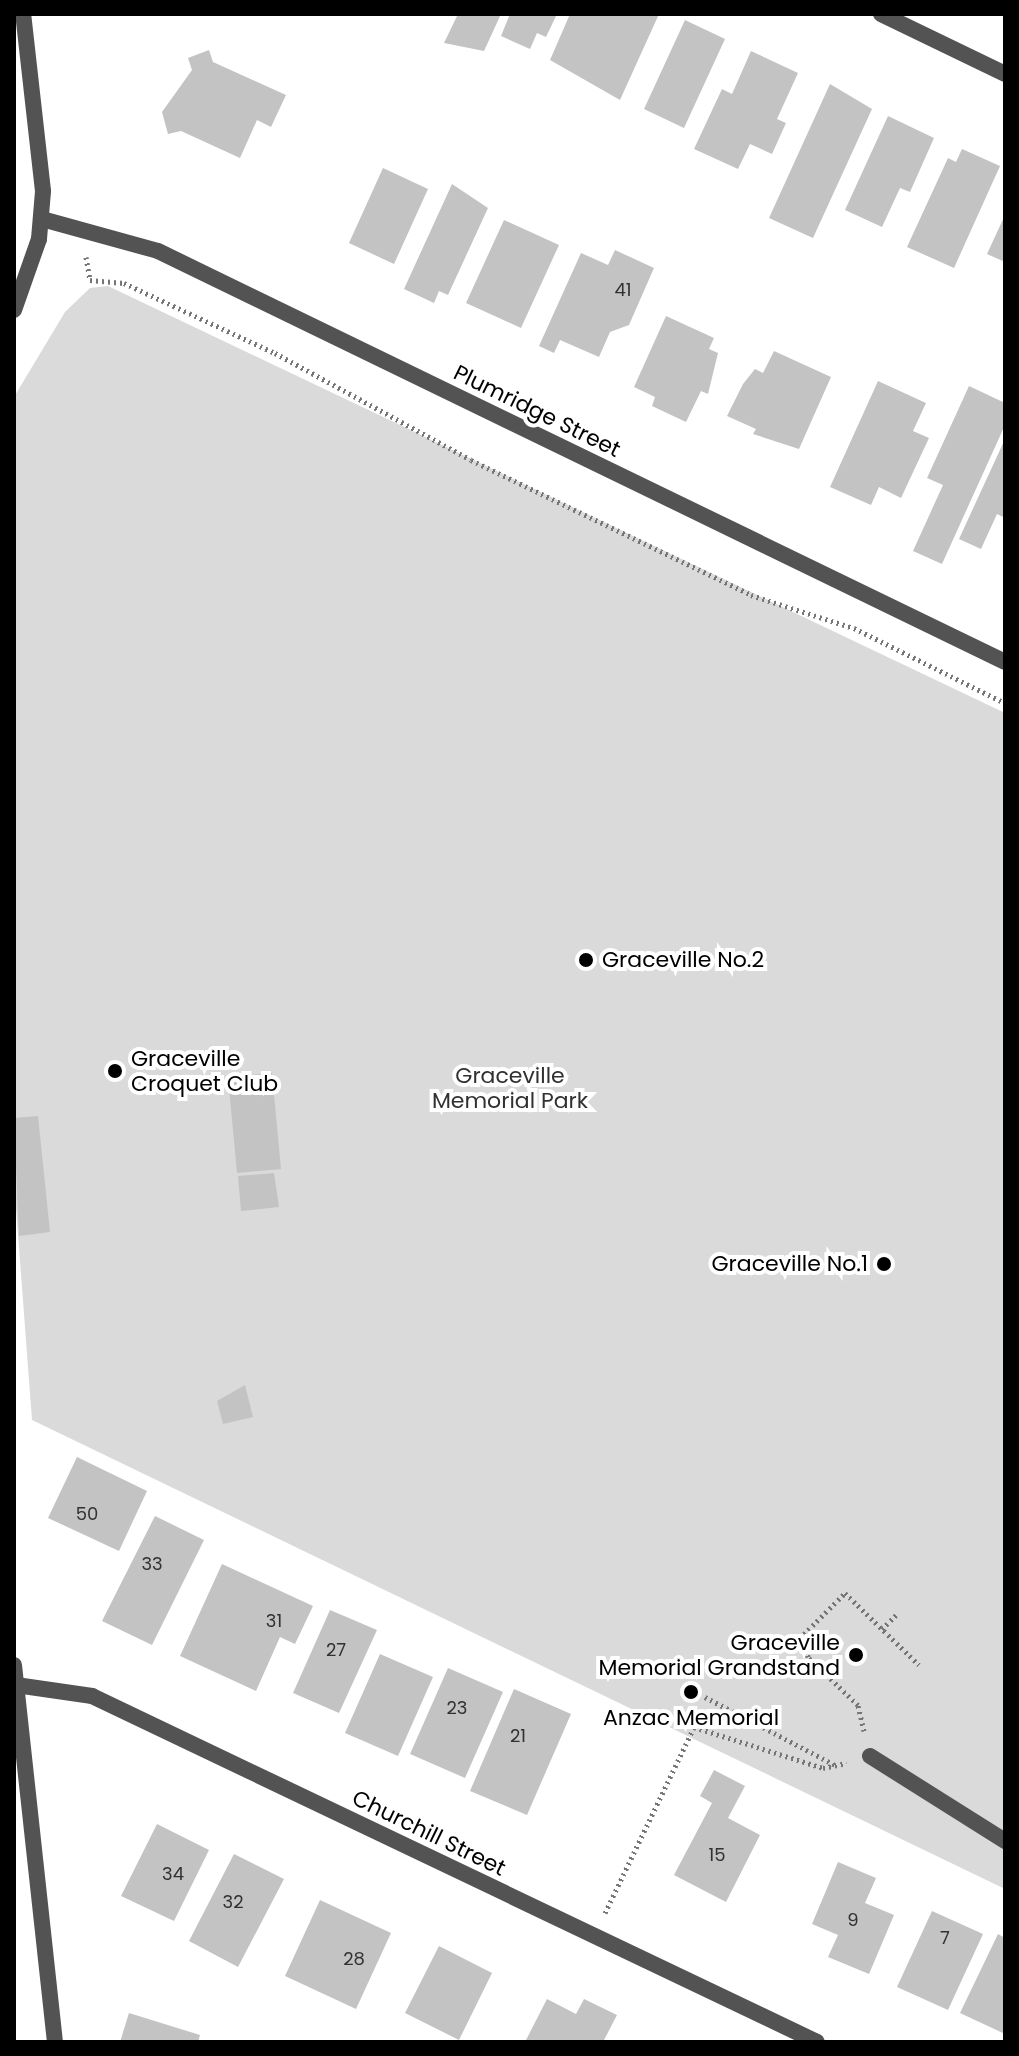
<!DOCTYPE html>
<html>
<head>
<meta charset="utf-8">
<style>
	body { margin:0 }
	#map { position:relative; width:1019px; height:2056px; overflow:hidden; background:#fff; font-family:Poppins,sans-serif }
	div>[style] { position:absolute }
	[style*='--x'] { left:calc(var(--x)*1px); top:calc(var(--y)*1px); width:calc(var(--w)*1px); rotate:calc(var(--a)*1deg) }
	.green>* { inset:0; background:#dadada }
	.building>* { inset:0; background:#c3c3c3 }
	.path>* { height:5px; margin-top:-2.5px; transform-origin:0; background:repeating-linear-gradient(90deg,#757575 0 2px,transparent 0 6px) }
	.lane>* { height:16px; margin:-8px; padding:0 8px; transform-origin:8px; border-radius:8px; background:#535353 }
	.street>* { height:16px; margin:-8px; padding:0 8px; transform-origin:8px; border-radius:8px; background:#535353 }
	.dots>* { width:22px; height:22px; translate:-50% -50%; box-sizing:border-box; border:4px solid #fff; border-radius:50% }
	span { translate:-50% -50%; white-space:nowrap; text-align:center; line-height:1.15; -webkit-text-stroke:8px #fff; paint-order:stroke }
	.number-label { font-size:18px; color:#313131 }
	.number-label span { -webkit-text-stroke-width:0 }
	.street-label { font-size:22px; color:#000 }
	.poi-label { font-size:22px; color:#000 }
	.left { translate:0 -50%; text-align:left }
	.right { translate:-100% -50%; text-align:right }
	.park-label { font-size:22px; color:#313131 }
	.frame { position:absolute; inset:0; border:16px solid #000; pointer-events:none }
</style>
</head>
<body>
<div id="map">
	<div class="green">
		<div style="clip-path:polygon(108px 286px,1005px 713px,1005px 1889px,32px 1420px,14px 1181px,14px 397px,65px 312px,90px 288px)"></div>
	</div>
	<div class="building">
		<div style="clip-path:polygon(458px 14px,501px 14px,484px 51px,444px 43px)"></div>
		<div style="clip-path:polygon(510px 14px,557px 14px,546px 37px,537px 33px,530px 49px,501px 36px)"></div>
		<div style="clip-path:polygon(570px 14px,659px 14px,620px 100px,550px 60px)"></div>
		<div style="clip-path:polygon(685px 20px,725px 39px,684px 128px,644px 109px)"></div>
		<div style="clip-path:polygon(209px 50px,213px 62px,286px 95px,271px 127px,257px 120px,240px 158px,181px 131px,168px 134px,162px 112px,192px 70px,188px 58px)"></div>
		<div style="clip-path:polygon(751px 51px,798px 73px,777px 119px,786px 123px,772px 154px,750px 144px,738px 169px,694px 149px,722px 89px,732px 94px)"></div>
		<div style="clip-path:polygon(830px 84px,872px 109px,813px 238px,769px 218px)"></div>
		<div style="clip-path:polygon(888px 116px,934px 138px,910px 192px,900px 188px,882px 227px,845px 210px)"></div>
		<div style="clip-path:polygon(962px 149px,1000px 166px,954px 268px,907px 247px,948px 158px,956px 162px)"></div>
		<div style="clip-path:polygon(383px 168px,428px 189px,394px 264px,349px 243px)"></div>
		<div style="clip-path:polygon(452px 184px,488px 208px,448px 295px,439px 291px,434px 303px,404px 289px)"></div>
		<div style="clip-path:polygon(1005px 215px,1005px 262px,987px 254px)"></div>
		<div style="clip-path:polygon(504px 220px,559px 245px,521px 328px,466px 303px)"></div>
		<div style="clip-path:polygon(615px 250px,654px 268px,629px 325px,610px 332px,599px 357px,560px 340px,554px 353px,539px 346px,581px 253px,608px 265px)"></div>
		<div style="clip-path:polygon(666px 316px,714px 338px,709px 349px,718px 353px,708px 394px,701px 391px,686px 422px,652px 406px,655px 397px,634px 387px)"></div>
		<div style="clip-path:polygon(774px 351px,831px 377px,799px 449px,753px 434px,756px 429px,727px 416px,743px 384px,755px 369px,763px 373px)"></div>
		<div style="clip-path:polygon(878px 381px,926px 403px,913px 431px,929px 438px,901px 498px,879px 487px,871px 505px,830px 487px)"></div>
		<div style="clip-path:polygon(969px 386px,1005px 403px,1005px 425px,942px 564px,913px 551px,943px 485px,927px 478px)"></div>
		<div style="clip-path:polygon(1005px 439px,1005px 518px,997px 514px,981px 549px,959px 539px)"></div>
		<div style="clip-path:polygon(272px 1073px,281px 1169px,237px 1173px,228px 1077px)"></div>
		<div style="clip-path:polygon(38px 1116px,50px 1232px,19px 1236px,14px 1118px)"></div>
		<div style="clip-path:polygon(274px 1173px,279px 1207px,241px 1211px,238px 1176px)"></div>
		<div style="clip-path:polygon(245px 1385px,253px 1417px,223px 1424px,217px 1401px)"></div>
		<div style="clip-path:polygon(77px 1457px,147px 1491px,119px 1551px,48px 1518px)"></div>
		<div style="clip-path:polygon(155px 1516px,204px 1540px,152px 1645px,102px 1621px)"></div>
		<div style="clip-path:polygon(222px 1564px,313px 1606px,295px 1644px,280px 1637px,256px 1691px,180px 1656px)"></div>
		<div style="clip-path:polygon(330px 1610px,377px 1630px,339px 1713px,293px 1693px)"></div>
		<div style="clip-path:polygon(380px 1654px,433px 1677px,398px 1756px,345px 1733px)"></div>
		<div style="clip-path:polygon(448px 1668px,503px 1692px,465px 1778px,410px 1754px)"></div>
		<div style="clip-path:polygon(514px 1689px,571px 1714px,527px 1815px,470px 1791px)"></div>
		<div style="clip-path:polygon(714px 1770px,745px 1786px,728px 1818px,760px 1835px,726px 1902px,674px 1875px,712px 1803px,700px 1796px)"></div>
		<div style="clip-path:polygon(157px 1824px,209px 1850px,174px 1921px,121px 1896px)"></div>
		<div style="clip-path:polygon(234px 1854px,284px 1879px,238px 1967px,189px 1941px)"></div>
		<div style="clip-path:polygon(838px 1862px,876px 1878px,865px 1903px,894px 1915px,869px 1974px,828px 1957px,838px 1935px,812px 1924px)"></div>
		<div style="clip-path:polygon(320px 1900px,391px 1933px,356px 2009px,285px 1976px)"></div>
		<div style="clip-path:polygon(932px 1911px,983px 1934px,948px 2010px,897px 1987px)"></div>
		<div style="clip-path:polygon(998px 1934px,1005px 1938px,1005px 2034px,960px 2013px)"></div>
		<div style="clip-path:polygon(439px 1946px,492px 1973px,459px 2040px,405px 2013px)"></div>
		<div style="clip-path:polygon(547px 1999px,576px 2014px,584px 1999px,617px 2015px,603px 2042px,525px 2042px)"></div>
		<div style="clip-path:polygon(129px 2013px,200px 2035px,198px 2042px,120px 2042px)"></div>
	</div>
	<div class="path">
		<div style="--x:86;--y:257;--w:23;--a:80"></div>
		<div style="--x:90;--y:280;--w:34;--a:5"></div>
		<div style="--x:124;--y:283;--w:166;--a:24.9"></div>
		<div style="--x:275;--y:353;--w:223;--a:28.6"></div>
		<div style="--x:471;--y:460;--w:311;--a:25.7"></div>
		<div style="--x:751;--y:595;--w:108;--a:17.8"></div>
		<div style="--x:854;--y:628;--w:169;--a:26.4"></div>
		<div style="--x:882;--y:1629;--w:23;--a:-45"></div>
		<div style="--x:705;--y:1697;--w:147;--a:27.6"></div>
		<div style="--x:864;--y:1731;--w:27;--a:-103"></div>
		<div style="--x:858;--y:1705;--w:69;--a:-136.2"></div>
		<div style="--x:808;--y:1657;--w:23;--a:-100"></div>
		<div style="--x:804;--y:1634;--w:58;--a:-45"></div>
		<div style="--x:845;--y:1593;--w:103;--a:44.2"></div>
		<div style="--x:605;--y:1913;--w:206;--a:-64.4"></div>
		<div style="--x:694;--y:1727;--w:135;--a:17.6"></div>
		<div style="--x:823;--y:1768;--w:24;--a:-12"></div>
	</div>
	<div class="lane">
		<div style="--x:870;--y:1756;--w:160;--a:32.2"></div>
	</div>
	<div class="street">
		<div style="--x:881;--y:14;--w:138;--a:25.8"></div>
		<div style="--x:42;--y:219;--w:120;--a:15.4"></div>
		<div style="--x:158;--y:251;--w:941;--a:25.88"></div>
		<div style="--x:14;--y:310;--w:75;--a:-70.6"></div>
		<div style="--x:39;--y:239;--w:48;--a:-85.2"></div>
		<div style="--x:43;--y:191;--w:178;--a:-96.4"></div>
		<div style="--x:14;--y:1665;--w:379;--a:83.8"></div>
		<div style="--x:16;--y:1685;--w:77;--a:8.2"></div>
		<div style="--x:92;--y:1696;--w:803;--a:25.51"></div>
	</div>
	<div class="dots">
		<div style="left:586px;top:960px;background:#000"></div>
		<div style="left:115px;top:1071px;background:#000"></div>
		<div style="left:884px;top:1264px;background:#000"></div>
		<div style="left:856px;top:1655px;background:#000"></div>
		<div style="left:691px;top:1692px;background:#000"></div>
	</div>
	<div class="number-label">
		<span style="left:623px;top:290px">41</span>
		<span style="left:87px;top:1514px">50</span>
		<span style="left:152px;top:1564px">33</span>
		<span style="left:274px;top:1621px">31</span>
		<span style="left:336px;top:1650px">27</span>
		<span style="left:457px;top:1708px">23</span>
		<span style="left:518px;top:1736px">21</span>
		<span style="left:717px;top:1855px">15</span>
		<span style="left:173px;top:1874px">34</span>
		<span style="left:233px;top:1902px">32</span>
		<span style="left:853px;top:1920px">9</span>
		<span style="left:945px;top:1938px">7</span>
		<span style="left:354px;top:1959px">28</span>
	</div>
	<div class="street-label">
		<span style="left:537px;top:411px;rotate:26deg">Plumridge Street</span>
		<span style="left:429px;top:1833px;rotate:26deg">Churchill Street</span>
	</div>
	<div class="poi-label">
		<span class="left" style="left:602px;top:960px">Graceville No.2</span>
		<span class="left" style="left:131px;top:1071px">Graceville<br>Croquet Club</span>
		<span class="right" style="left:868px;top:1264px">Graceville No.1</span>
		<span class="right" style="left:840px;top:1655px">Graceville<br>Memorial Grandstand</span>
		<span style="left:691px;top:1718px">Anzac Memorial</span>
	</div>
	<div class="park-label">
		<span style="left:510px;top:1088px">Graceville<br>Memorial Park</span>
	</div>
	<div class="frame"></div>
</div>
</body>
</html>
